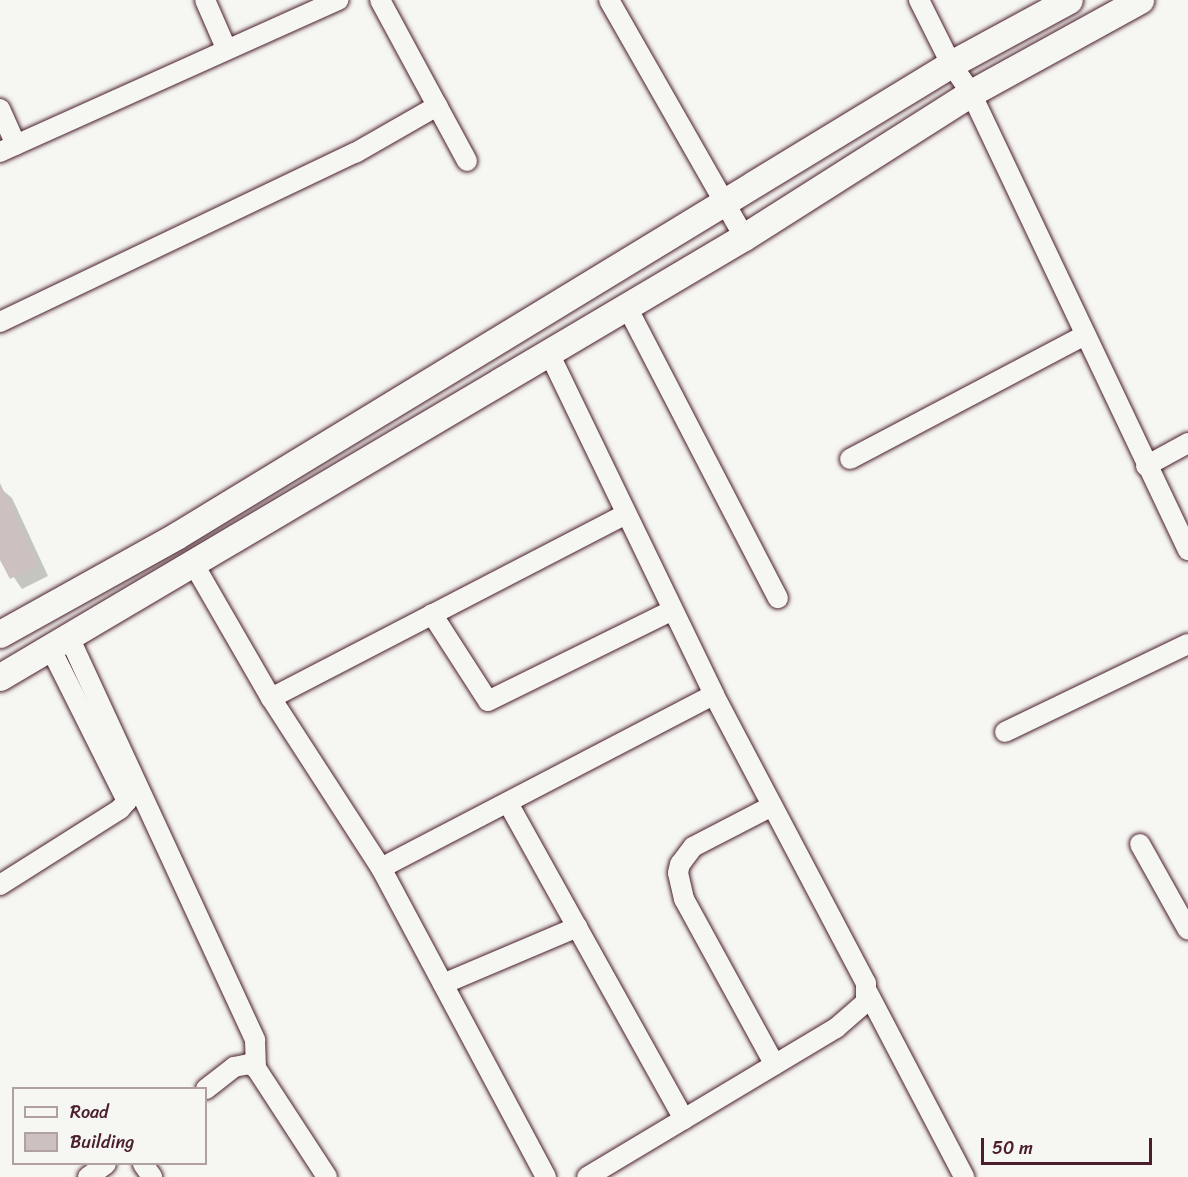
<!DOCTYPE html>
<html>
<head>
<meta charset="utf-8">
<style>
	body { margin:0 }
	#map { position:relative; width:1188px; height:1177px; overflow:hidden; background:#f6f6f2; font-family:Sriracha,sans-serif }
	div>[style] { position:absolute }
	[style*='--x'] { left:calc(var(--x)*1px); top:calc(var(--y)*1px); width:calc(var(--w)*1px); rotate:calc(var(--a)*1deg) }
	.shadow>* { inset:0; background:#0003 }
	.building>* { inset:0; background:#ccc1c0 }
	.roads { filter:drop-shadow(0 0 2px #4a1f2b) drop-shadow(0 0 2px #4a1f2b) }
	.minor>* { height:20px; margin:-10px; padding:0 10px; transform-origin:10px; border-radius:10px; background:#f6f6f2 }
	.secondary>* { height:27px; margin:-13.5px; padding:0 13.5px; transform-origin:13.5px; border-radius:13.5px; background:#f6f6f2 }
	span { translate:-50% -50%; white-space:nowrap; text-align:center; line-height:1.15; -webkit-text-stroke:4.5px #f6f6f2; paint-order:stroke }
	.legend { position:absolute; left:12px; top:1087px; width:195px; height:78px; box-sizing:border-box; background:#f6f6f2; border:2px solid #b1a0a2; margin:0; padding:8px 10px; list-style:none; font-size:18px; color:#4a1f2b }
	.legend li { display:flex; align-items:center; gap:12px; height:30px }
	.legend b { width:30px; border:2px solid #b1a0a2 }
	.scale { position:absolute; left:981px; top:1138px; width:171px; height:27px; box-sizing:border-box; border:3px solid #4a1f2b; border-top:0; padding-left:8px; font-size:18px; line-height:21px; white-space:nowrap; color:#4a1f2b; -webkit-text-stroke:4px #f6f6f2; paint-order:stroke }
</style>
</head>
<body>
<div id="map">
	<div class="shadow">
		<div style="clip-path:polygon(0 488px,12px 498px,48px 576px,22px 589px,0 557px)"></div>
	</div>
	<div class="building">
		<div style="clip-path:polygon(0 483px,38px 565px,10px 579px,0 560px)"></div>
	</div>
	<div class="roads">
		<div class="minor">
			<div style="--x:205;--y:0;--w:52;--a:66.4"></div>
			<div style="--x:380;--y:0;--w:183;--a:61.6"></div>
			<div style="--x:609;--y:0;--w:273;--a:60.3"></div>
			<div style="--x:919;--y:0;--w:72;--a:63.4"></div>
			<div style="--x:951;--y:64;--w:35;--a:55"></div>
			<div style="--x:971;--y:93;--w:506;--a:64.6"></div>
			<div style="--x:0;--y:109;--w:39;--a:66"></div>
			<div style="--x:0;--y:152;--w:371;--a:-24.2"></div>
			<div style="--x:627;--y:307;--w:328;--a:62.6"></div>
			<div style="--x:0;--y:322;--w:393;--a:-25.5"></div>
			<div style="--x:355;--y:153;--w:95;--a:-29.8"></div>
			<div style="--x:549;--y:353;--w:380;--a:64.2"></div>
			<div style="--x:850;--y:459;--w:266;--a:-27.8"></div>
			<div style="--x:1146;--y:466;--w:48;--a:-28.7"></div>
			<div style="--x:193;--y:563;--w:156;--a:60"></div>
			<div style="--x:271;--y:698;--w:202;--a:57.1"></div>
			<div style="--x:381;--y:868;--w:350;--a:61.9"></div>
			<div style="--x:432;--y:614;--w:103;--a:57.2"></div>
			<div style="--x:488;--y:701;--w:206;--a:-26.2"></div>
			<div style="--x:69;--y:637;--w:444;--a:65.2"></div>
			<div style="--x:255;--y:1040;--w:28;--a:88"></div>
			<div style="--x:271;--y:698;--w:400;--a:-27.4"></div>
			<div style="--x:1005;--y:732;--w:203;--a:-25.7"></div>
			<div style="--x:508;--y:803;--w:362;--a:60.9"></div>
			<div style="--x:772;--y:806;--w:89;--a:152.6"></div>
			<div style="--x:693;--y:847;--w:21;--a:127"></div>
			<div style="--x:680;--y:864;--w:9;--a:103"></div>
			<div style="--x:678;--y:873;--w:27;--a:77"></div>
			<div style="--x:684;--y:899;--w:189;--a:61.3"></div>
			<div style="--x:1140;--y:844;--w:98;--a:60.8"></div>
			<div style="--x:381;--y:868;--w:375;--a:-27.5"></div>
			<div style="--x:714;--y:695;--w:326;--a:62.2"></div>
			<div style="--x:866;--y:983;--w:19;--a:90"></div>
			<div style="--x:866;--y:1002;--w:40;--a:139"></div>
			<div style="--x:836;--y:1028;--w:290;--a:149.1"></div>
			<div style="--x:0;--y:885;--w:142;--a:-32.3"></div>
			<div style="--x:120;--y:809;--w:11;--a:-49"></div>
			<div style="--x:127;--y:801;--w:172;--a:-116.6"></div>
			<div style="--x:443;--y:984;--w:146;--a:-23"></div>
			<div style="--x:868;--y:993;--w:208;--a:62.4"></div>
			<div style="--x:206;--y:1089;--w:36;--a:-38"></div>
			<div style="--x:234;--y:1067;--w:15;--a:-11"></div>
			<div style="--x:249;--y:1064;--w:8;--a:30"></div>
			<div style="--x:256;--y:1068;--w:130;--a:56.9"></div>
			<div style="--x:143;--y:1164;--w:16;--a:55"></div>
			<div style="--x:88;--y:1177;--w:22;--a:-36"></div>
		</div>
		<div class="secondary">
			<div style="--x:0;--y:634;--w:201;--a:-29.1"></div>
			<div style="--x:176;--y:536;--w:907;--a:-31.34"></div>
			<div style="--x:951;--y:64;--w:134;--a:-28.5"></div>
			<div style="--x:0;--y:677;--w:864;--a:-30.6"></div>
			<div style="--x:744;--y:237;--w:269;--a:-32.4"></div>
			<div style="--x:971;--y:93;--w:193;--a:-28.8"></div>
		</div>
	</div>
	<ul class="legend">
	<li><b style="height:8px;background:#f6f6f2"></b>Road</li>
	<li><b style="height:16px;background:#ccc1c0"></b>Building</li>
	</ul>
	<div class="scale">50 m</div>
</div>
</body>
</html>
